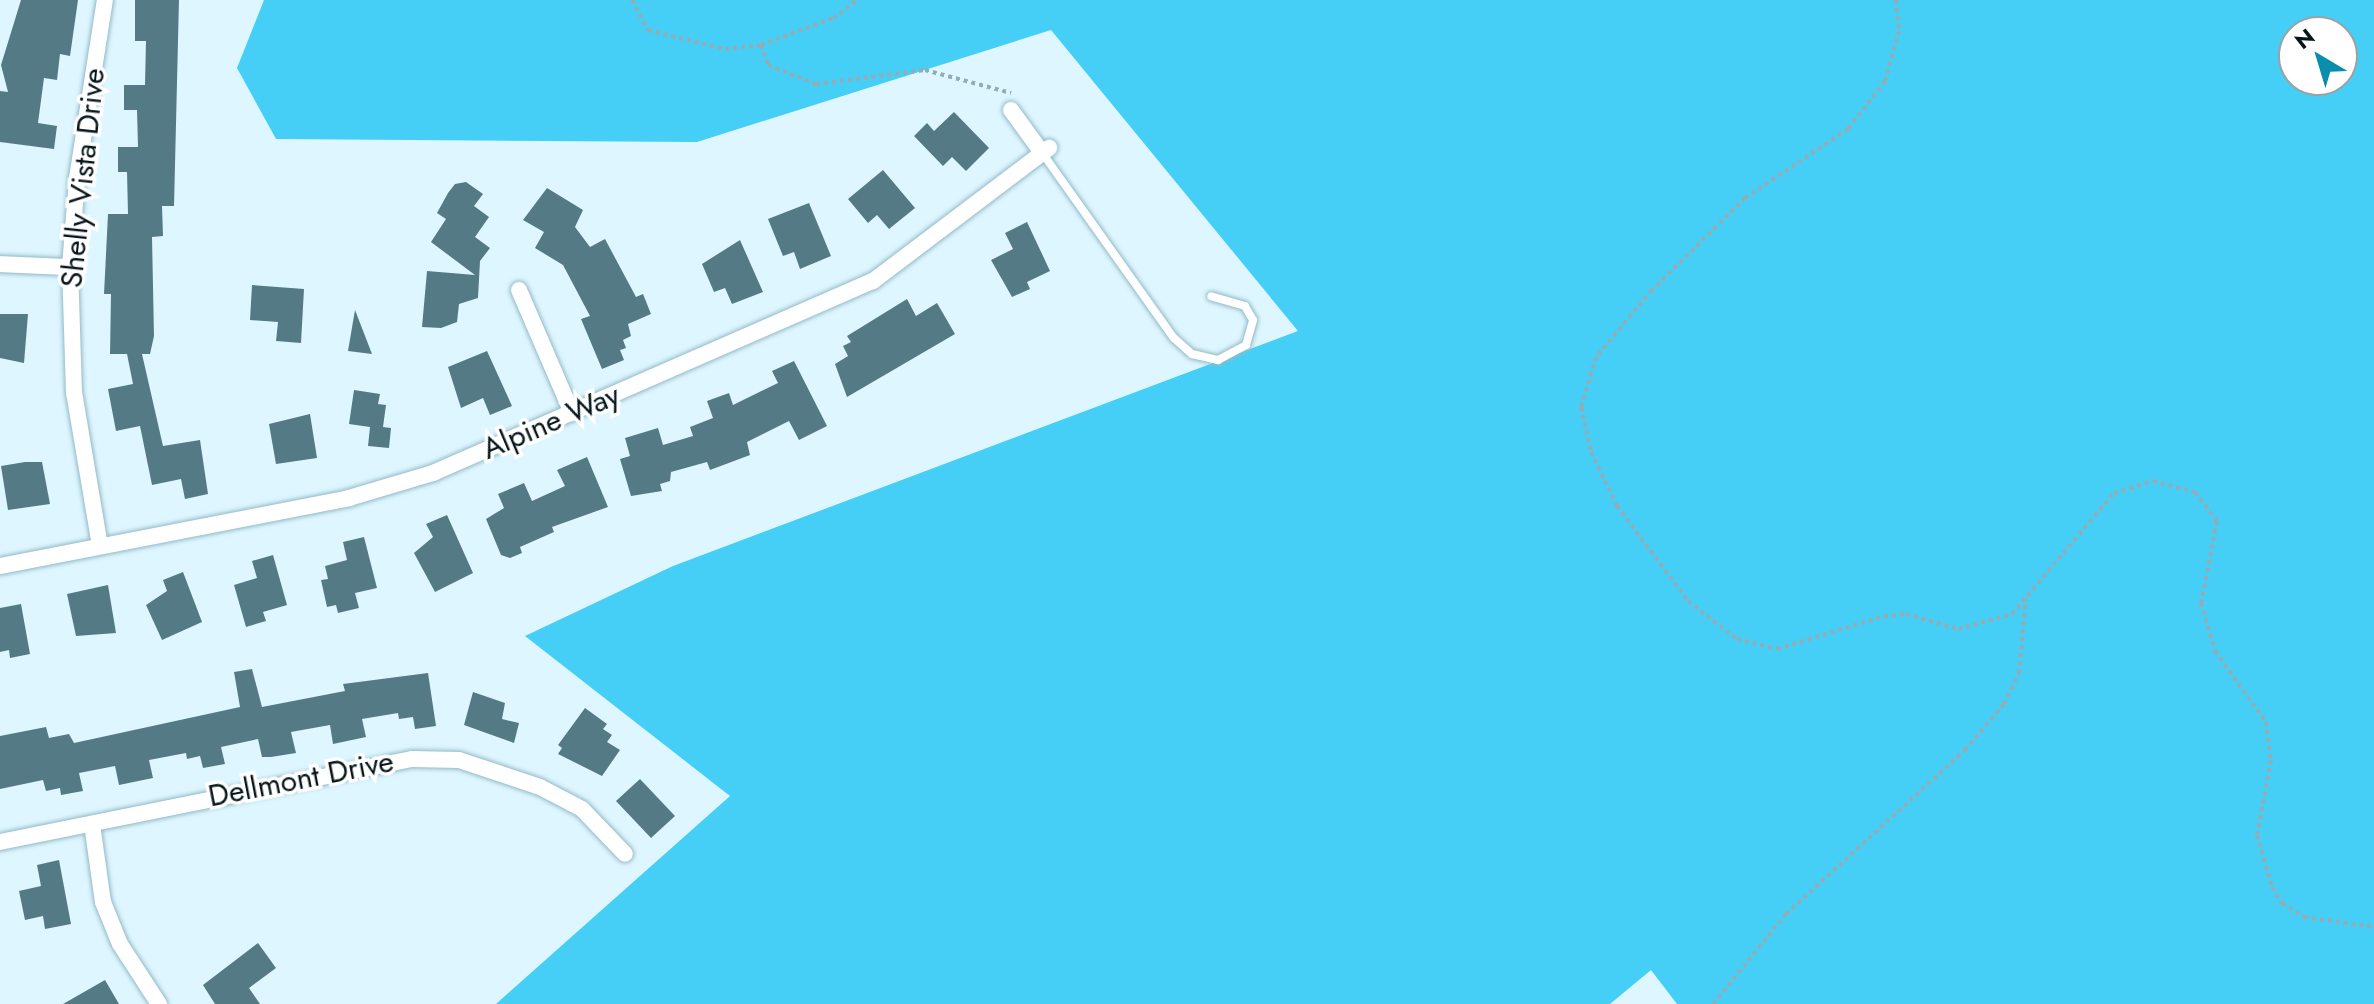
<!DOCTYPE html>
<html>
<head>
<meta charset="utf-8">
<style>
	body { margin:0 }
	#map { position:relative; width:2374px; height:1004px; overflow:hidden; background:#def6ff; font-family:Jost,sans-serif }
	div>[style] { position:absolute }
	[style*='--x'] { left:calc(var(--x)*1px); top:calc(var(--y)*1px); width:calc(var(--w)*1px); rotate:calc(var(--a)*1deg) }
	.forest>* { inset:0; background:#45cff6 }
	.building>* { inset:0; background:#547a86 }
	.path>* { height:4px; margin-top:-2px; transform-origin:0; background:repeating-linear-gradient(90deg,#96abb3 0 4px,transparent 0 8px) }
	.roads { filter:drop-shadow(0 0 2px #92bac7) drop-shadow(0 0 2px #92bac7) }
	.service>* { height:8px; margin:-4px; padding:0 4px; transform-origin:4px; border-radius:4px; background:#fff }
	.minor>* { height:16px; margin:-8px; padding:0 8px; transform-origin:8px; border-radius:8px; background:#fff }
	span { translate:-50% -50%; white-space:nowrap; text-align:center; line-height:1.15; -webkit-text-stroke:7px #fff; paint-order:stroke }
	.street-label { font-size:30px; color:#07161b }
	.north { position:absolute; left:2278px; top:16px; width:80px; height:80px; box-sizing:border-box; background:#fff; border:2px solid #9ca2a4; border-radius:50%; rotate:322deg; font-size:22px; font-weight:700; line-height:32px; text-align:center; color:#07161b }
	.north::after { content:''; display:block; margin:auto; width:28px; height:36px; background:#098ead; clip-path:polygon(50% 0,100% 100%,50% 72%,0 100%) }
</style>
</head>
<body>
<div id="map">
	<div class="forest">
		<div style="clip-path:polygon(evenodd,264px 0,2374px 0,2374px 1004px,1677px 1004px,1651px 970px,1610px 1004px,496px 1004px,730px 796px,525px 636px,673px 566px,1298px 331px,1051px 30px,697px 142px,276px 139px,237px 68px,264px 0,2294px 32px,2342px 32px,2342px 80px,2294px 80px,2294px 32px)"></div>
	</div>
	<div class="building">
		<div style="clip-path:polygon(21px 0,78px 0,70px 56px,60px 54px,57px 80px,44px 78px,38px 123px,57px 126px,54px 149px,0 142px,0 91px,8px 92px,1px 65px)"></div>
		<div style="clip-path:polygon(135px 0,179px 0,174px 206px,162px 206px,163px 236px,152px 237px,154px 336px,150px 354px,142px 354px,163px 446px,200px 440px,208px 494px,185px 499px,181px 479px,152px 485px,140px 426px,116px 431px,108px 389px,133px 384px,127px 354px,110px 354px,111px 294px,104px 294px,108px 214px,128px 214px,127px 172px,118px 172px,118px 147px,138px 147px,137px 110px,124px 110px,124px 85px,145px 85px,146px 41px,135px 41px)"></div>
		<div style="clip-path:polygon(954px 112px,989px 148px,966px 171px,952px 157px,943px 166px,914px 136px,927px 123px,934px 131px)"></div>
		<div style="clip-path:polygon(883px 170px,915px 208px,889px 229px,877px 215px,868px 223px,848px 199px)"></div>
		<div style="clip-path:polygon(466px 182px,483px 194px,474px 206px,489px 217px,475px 237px,490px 248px,480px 261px,478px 298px,459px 304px,457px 322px,441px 328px,422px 327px,427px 271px,475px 275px,431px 242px,446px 219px,437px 213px,448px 193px,455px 184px)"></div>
		<div style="clip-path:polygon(547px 188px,583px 210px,575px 227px,590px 247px,605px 239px,636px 297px,643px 294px,651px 314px,628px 324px,631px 336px,623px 340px,626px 348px,620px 350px,624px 360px,602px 369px,581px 319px,590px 316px,563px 265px,535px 248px,544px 232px,523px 220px)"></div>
		<div style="clip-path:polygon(809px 203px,831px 256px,800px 269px,794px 252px,783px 256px,768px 219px)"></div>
		<div style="clip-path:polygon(1027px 222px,1050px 271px,1027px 282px,1030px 289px,1012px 297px,991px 260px,1013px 249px,1005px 233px)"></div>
		<div style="clip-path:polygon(740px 240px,763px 292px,732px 304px,725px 288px,714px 292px,702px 264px)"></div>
		<div style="clip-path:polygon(252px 285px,304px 289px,301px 343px,276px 341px,278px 322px,250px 320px)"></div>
		<div style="clip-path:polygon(907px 299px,916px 316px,937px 303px,955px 334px,847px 397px,835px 364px,848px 356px,843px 346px,851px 342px,847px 336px)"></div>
		<div style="clip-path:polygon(355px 310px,372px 354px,348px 351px)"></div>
		<div style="clip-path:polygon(0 314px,28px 314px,24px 363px,0 358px)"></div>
		<div style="clip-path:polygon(487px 351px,512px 406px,490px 415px,483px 398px,461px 408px,448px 367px)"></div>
		<div style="clip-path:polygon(794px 361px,827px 426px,799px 440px,789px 421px,747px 442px,750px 455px,710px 470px,707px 462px,671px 472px,670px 481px,660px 484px,662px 491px,631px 496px,620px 459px,630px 456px,625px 438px,658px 428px,663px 445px,693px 436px,690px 427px,713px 418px,707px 401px,729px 393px,733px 405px,778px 383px,772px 371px)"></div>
		<div style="clip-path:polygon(354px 390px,380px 394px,378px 404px,386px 405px,383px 427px,391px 428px,389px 448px,368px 446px,370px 427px,349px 424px)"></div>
		<div style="clip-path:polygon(310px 414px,317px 458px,276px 464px,269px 424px)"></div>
		<div style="clip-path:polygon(587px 457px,608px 507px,552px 527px,554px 532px,520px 547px,522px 553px,510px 558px,501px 555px,486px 519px,504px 508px,498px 494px,524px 483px,532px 501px,565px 486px,557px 470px)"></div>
		<div style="clip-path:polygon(25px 462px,42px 462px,50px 504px,8px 510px,1px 466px)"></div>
		<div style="clip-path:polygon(447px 515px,473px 573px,435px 592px,414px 553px,433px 537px,426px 524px)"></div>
		<div style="clip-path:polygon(364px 537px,377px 588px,355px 593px,359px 608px,338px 613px,336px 605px,327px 607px,321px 580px,328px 579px,325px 566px,347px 560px,343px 542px)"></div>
		<div style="clip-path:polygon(273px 555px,287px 605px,263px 612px,266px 621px,246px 627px,234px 585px,257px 578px,252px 561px)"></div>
		<div style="clip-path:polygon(183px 572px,202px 622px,162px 640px,146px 605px,167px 591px,163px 580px)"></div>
		<div style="clip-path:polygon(108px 585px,116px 633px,76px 636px,67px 594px)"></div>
		<div style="clip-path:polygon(21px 604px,30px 654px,10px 658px,9px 650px,0 652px,0 608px)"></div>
		<div style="clip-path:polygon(252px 669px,262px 707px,345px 691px,343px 684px,428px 673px,436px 726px,415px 729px,413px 717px,399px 719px,398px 713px,362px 719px,366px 737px,333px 744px,330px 725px,291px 732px,296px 753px,271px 757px,262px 757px,258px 739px,221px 747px,225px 764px,203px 768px,200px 756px,187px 759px,186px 753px,149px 760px,153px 778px,119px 785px,115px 766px,79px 773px,83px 791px,61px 795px,60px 788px,46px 791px,43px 780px,0 789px,0 736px,46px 727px,49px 738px,69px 734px,74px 743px,240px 707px,234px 672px)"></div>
		<div style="clip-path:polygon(473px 692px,505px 703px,502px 719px,519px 723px,514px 743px,464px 725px)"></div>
		<div style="clip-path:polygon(585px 708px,607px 724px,603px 729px,612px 735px,607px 742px,620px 750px,602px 776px,558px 754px,562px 748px,558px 745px)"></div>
		<div style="clip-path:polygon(640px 779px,675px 816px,651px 838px,616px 801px)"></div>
		<div style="clip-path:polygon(59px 860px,71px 924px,45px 929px,43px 916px,25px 920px,19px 891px,41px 886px,37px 865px)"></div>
		<div style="clip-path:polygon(258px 943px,276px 968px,249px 988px,260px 1004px,215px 1004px,203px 985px)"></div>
		<div style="clip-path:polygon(105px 980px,119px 1004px,63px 1004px)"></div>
	</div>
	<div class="path">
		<div style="--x:632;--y:0;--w:34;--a:62"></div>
		<div style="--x:648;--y:30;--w:79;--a:13.9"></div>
		<div style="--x:725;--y:49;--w:36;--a:-6"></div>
		<div style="--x:761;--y:45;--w:77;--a:-20.6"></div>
		<div style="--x:833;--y:18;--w:31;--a:-36"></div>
		<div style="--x:1896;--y:0;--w:31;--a:84"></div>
		<div style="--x:1899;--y:31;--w:52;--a:105.6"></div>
		<div style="--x:1885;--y:81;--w:61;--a:127.6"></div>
		<div style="--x:1848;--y:129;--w:124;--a:146.2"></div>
		<div style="--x:1745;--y:198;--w:131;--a:135.3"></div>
		<div style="--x:1652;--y:290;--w:87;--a:129.9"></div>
		<div style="--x:1596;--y:357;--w:52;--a:106.7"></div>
		<div style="--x:1581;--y:407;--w:46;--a:77.5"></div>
		<div style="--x:1591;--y:452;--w:60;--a:64.3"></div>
		<div style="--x:1617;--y:506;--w:119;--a:53.2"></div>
		<div style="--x:1688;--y:601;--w:62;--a:37.8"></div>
		<div style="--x:1737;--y:639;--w:41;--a:14"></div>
		<div style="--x:1777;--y:649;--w:112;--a:-17.1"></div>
		<div style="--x:1884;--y:616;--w:22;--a:-5"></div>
		<div style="--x:1906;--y:614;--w:54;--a:16.1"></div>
		<div style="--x:1958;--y:629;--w:56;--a:-15.5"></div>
		<div style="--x:2012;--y:614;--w:158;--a:-49.9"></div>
		<div style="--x:2114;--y:493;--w:41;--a:-17.1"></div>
		<div style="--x:2153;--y:481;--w:43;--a:14.7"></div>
		<div style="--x:2195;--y:492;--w:36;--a:53"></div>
		<div style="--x:2217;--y:521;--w:84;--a:101"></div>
		<div style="--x:2201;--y:603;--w:50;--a:73.7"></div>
		<div style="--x:2215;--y:651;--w:87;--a:54.3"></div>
		<div style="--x:2266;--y:722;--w:38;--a:83"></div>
		<div style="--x:2271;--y:760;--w:76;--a:100.6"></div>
		<div style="--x:2257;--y:835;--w:54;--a:73.9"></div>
		<div style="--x:2272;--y:887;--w:19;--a:58"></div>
		<div style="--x:2282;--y:903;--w:26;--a:32"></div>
		<div style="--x:2304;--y:917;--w:71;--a:8.1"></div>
		<div style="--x:761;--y:45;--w:21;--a:71"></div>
		<div style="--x:768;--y:65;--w:52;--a:21.6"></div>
		<div style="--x:816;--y:84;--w:110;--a:-7.3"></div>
		<div style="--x:925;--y:70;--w:89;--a:15"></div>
		<div style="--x:1713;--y:1004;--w:116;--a:-51"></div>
		<div style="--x:1786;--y:914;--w:243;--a:-42.5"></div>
		<div style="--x:1965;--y:750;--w:60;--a:-49.7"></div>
		<div style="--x:2004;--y:704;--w:34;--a:-64"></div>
		<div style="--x:2019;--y:673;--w:75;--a:-84.7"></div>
	</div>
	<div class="roads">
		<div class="service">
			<div style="--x:1043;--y:154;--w:226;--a:54.6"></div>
			<div style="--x:1174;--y:338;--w:24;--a:42"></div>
			<div style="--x:1192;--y:354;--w:27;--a:13"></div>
			<div style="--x:1218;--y:360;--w:32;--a:-28"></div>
			<div style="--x:1246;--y:345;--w:26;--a:-74"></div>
			<div style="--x:1253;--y:320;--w:16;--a:-120"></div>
			<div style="--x:1245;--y:306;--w:35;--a:-164"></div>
		</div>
		<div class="minor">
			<div style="--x:1011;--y:110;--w:54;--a:54"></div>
			<div style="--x:0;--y:264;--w:70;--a:2.5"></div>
			<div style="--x:519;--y:290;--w:134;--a:66.7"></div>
			<div style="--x:100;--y:546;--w:155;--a:-99.6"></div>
			<div style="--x:74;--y:393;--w:126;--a:-91.8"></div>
			<div style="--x:70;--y:267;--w:89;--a:-85.5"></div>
			<div style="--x:77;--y:178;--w:180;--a:-81.1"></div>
			<div style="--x:0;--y:566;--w:356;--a:-11"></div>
			<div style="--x:349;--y:498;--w:88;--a:-16.6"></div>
			<div style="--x:433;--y:473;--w:480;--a:-23.6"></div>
			<div style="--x:873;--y:281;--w:221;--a:-37.1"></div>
			<div style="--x:92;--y:824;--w:79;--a:82"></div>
			<div style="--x:103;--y:902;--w:45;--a:68"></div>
			<div style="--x:120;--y:944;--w:72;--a:57"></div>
			<div style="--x:0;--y:842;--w:420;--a:-11.4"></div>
			<div style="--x:412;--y:759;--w:47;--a:1.2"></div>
			<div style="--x:459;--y:760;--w:85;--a:18.4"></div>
			<div style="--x:540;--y:787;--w:47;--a:27.6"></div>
			<div style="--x:582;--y:809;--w:62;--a:46.3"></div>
		</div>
	</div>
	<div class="street-label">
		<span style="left:83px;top:178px;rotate:-84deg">Shelly Vista Drive</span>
		<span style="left:551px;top:422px;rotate:-23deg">Alpine Way</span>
		<span style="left:301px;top:779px;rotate:-11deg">Dellmont Drive</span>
	</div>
	<div class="north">N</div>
</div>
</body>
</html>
